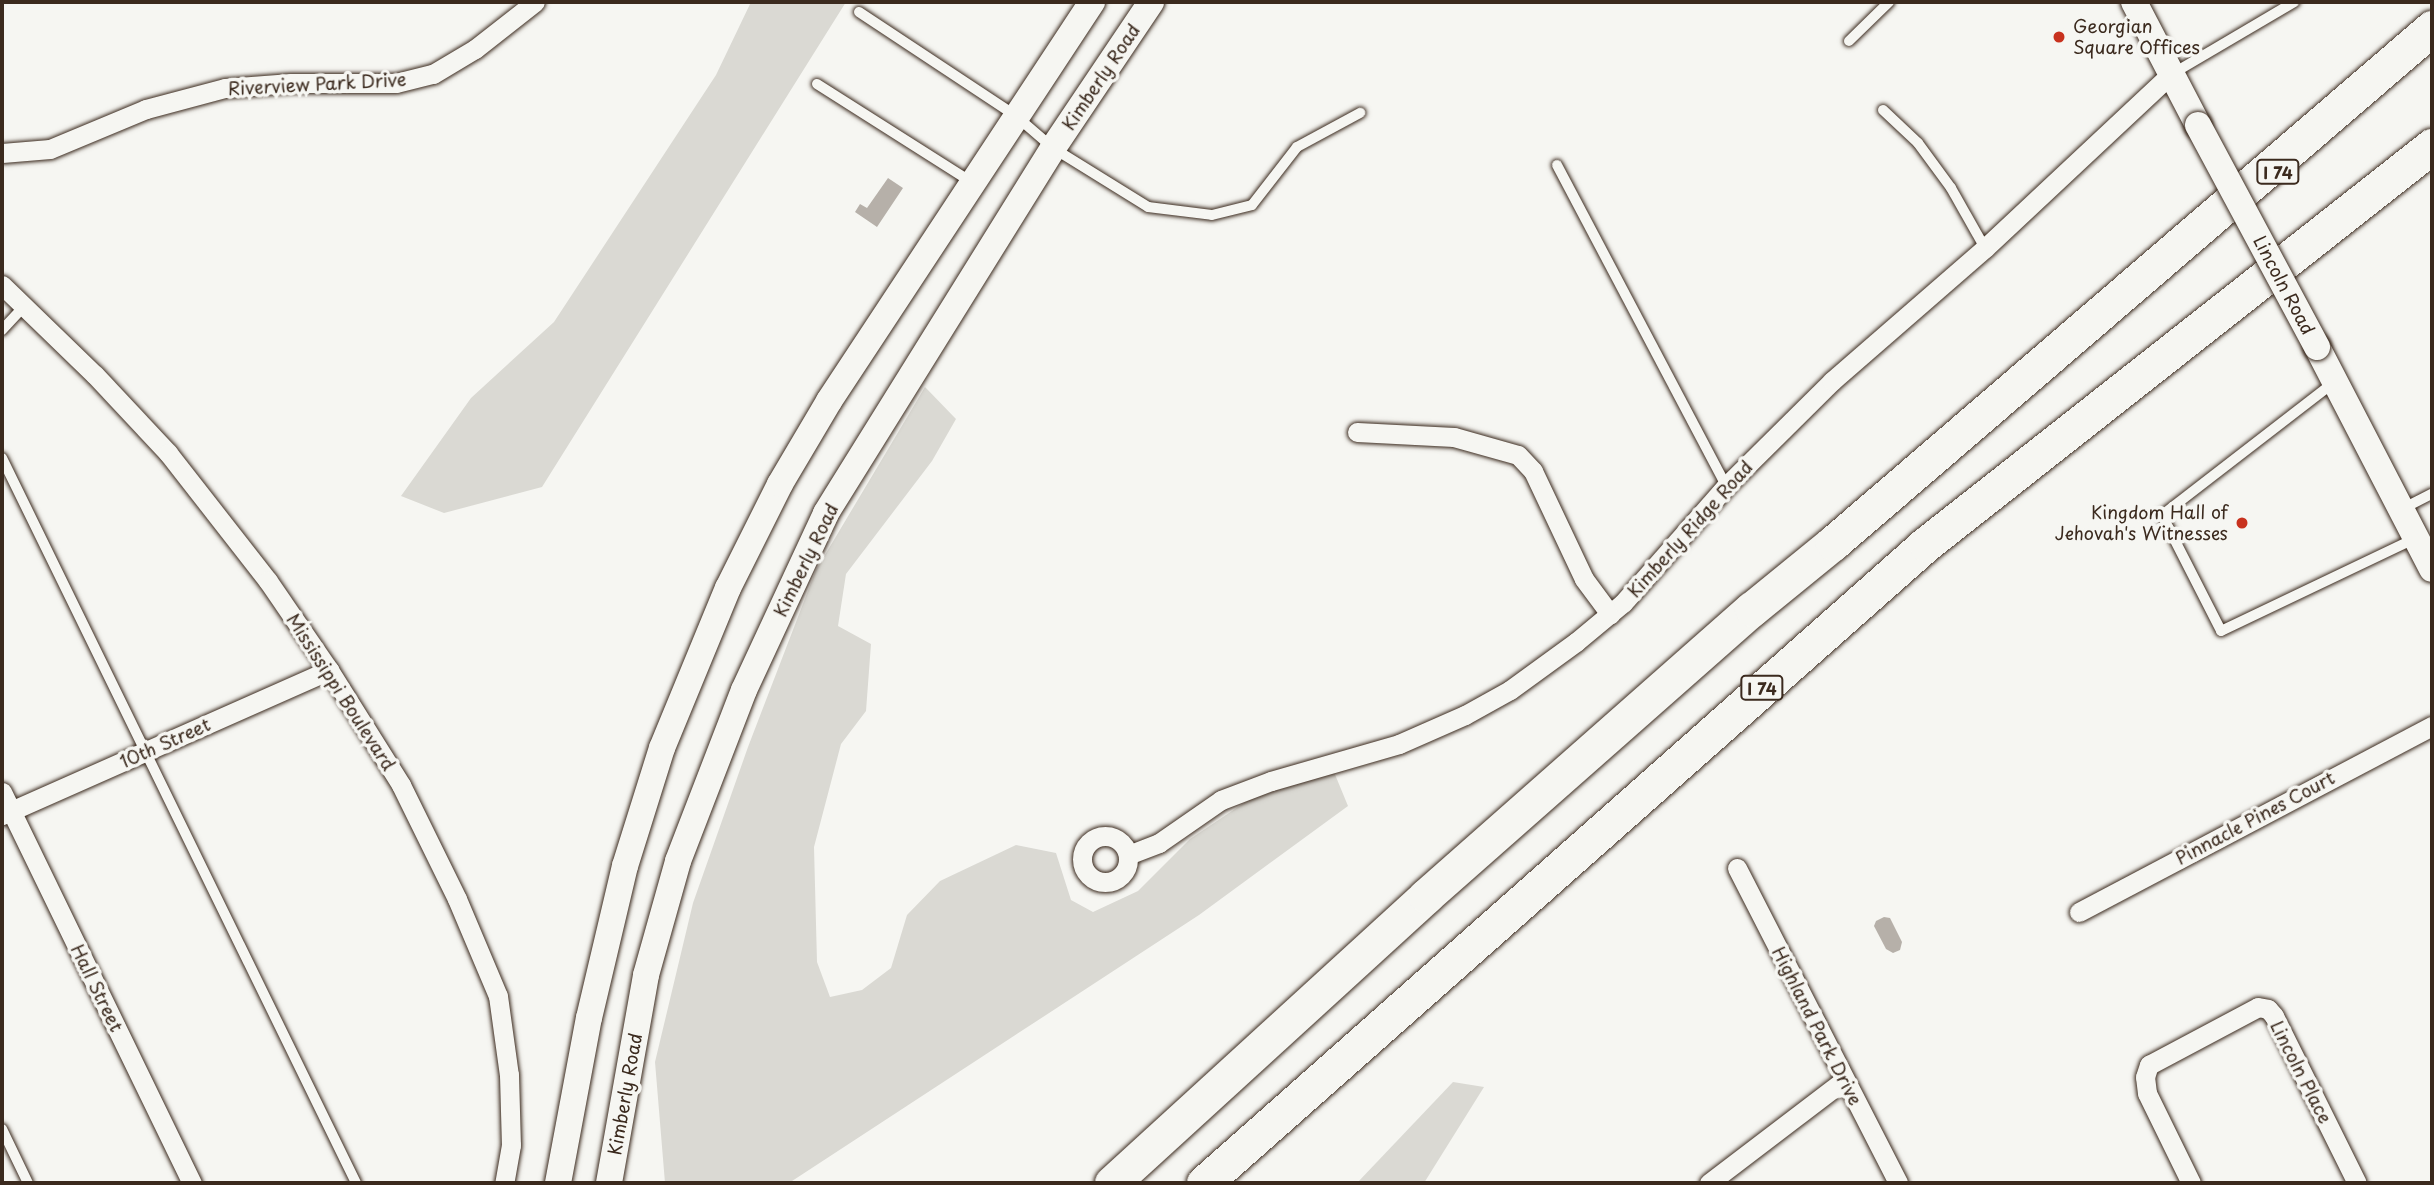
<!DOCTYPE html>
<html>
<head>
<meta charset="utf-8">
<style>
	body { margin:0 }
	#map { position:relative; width:2434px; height:1185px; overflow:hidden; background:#f6f6f2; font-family:"Playpen Sans",sans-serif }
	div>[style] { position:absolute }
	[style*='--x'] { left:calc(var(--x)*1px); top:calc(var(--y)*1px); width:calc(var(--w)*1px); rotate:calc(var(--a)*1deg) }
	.green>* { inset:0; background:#dad9d3 }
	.water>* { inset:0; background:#b6b0a9 }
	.roads { filter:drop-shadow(0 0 2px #3b2a1e) drop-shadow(0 0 2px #3b2a1e) }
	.lane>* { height:10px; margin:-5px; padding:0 5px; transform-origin:5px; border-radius:5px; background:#f6f6f2 }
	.street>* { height:19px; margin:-9.5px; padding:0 9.5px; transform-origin:9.5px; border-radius:9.5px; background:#f6f6f2 }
	.street>.ring { margin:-9.5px; padding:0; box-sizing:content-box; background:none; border:19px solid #f6f6f2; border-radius:50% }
	.secondary>* { height:26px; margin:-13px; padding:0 13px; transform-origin:13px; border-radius:13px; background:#f6f6f2 }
	.highway>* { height:35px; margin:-17.5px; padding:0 17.5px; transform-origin:17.5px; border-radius:17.5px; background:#f6f6f2 }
	.bridges { filter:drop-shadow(0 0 2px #3b2a1e) drop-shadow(0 0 2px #3b2a1e) }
	.secondary-bridge>* { height:26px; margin:-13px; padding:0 13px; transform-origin:13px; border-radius:13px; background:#f6f6f2 }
	.dots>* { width:19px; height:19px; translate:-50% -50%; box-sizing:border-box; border:4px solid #f6f6f2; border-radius:50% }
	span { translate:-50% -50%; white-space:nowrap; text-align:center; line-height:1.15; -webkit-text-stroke:7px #f6f6f2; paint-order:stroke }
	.shield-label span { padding:2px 5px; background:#f6f6f2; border:2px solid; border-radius:5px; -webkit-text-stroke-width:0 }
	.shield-label { font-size:16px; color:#3b2a1e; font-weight:700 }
	.poi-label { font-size:18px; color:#3b2a1e }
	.left { translate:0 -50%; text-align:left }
	.right { translate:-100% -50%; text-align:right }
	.street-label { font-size:18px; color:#3b2a1e }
	.frame { position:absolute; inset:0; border:4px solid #3b2a1e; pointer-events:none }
</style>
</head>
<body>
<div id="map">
	<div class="green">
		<div style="clip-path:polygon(751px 2px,846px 2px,542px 487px,444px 513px,401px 496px,471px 398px,554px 322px,716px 75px)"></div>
		<div style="clip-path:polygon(925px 387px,956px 419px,932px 461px,846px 574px,838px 626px,871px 644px,866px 711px,841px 744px,814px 847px,817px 962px,830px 997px,862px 990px,891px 968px,907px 915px,940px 881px,1016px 845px,1056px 853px,1071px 900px,1093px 912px,1138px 891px,1190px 839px,1250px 799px,1334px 772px,1348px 806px,1199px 915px,789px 1183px,665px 1183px,655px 1062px,693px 903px,748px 747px,816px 570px)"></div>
		<div style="clip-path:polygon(1453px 1082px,1484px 1087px,1424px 1183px,1357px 1183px)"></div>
	</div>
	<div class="water">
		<div style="clip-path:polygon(888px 178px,903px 188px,877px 227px,855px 212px,860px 204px,867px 208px)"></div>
		<div style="clip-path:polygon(1884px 917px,1890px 918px,1902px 942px,1900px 950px,1893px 953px,1886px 949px,1874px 926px,1876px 921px)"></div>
	</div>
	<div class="roads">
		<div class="lane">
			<div style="--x:859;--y:12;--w:188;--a:33.5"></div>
			<div style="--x:1016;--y:116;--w:49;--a:40.9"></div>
			<div style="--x:1053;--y:148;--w:112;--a:31.8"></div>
			<div style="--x:1148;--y:207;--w:64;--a:7.1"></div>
			<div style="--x:1212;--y:215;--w:41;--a:-14"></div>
			<div style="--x:1252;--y:205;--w:73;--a:-52.2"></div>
			<div style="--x:1297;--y:147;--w:72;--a:-28.4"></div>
			<div style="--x:1849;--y:41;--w:56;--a:-44.3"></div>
			<div style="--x:2172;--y:74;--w:142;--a:-30.5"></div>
			<div style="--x:817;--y:84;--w:181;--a:32.4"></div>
			<div style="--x:1883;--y:110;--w:48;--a:43.3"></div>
			<div style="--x:1918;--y:143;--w:56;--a:53.7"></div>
			<div style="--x:1951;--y:188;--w:69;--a:60.5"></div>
			<div style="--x:1557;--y:165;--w:363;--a:62.2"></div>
			<div style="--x:2;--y:330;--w:33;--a:-47"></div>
			<div style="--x:2333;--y:383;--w:216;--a:142.3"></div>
			<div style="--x:2162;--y:515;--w:130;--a:63"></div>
			<div style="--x:2221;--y:631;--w:216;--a:-25.5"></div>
			<div style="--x:2;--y:458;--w:807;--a:63.97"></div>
			<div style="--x:2402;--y:509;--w:34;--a:-27"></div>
			<div style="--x:2;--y:1129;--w:60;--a:64.3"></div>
		</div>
		<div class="street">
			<div style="--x:2;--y:153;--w:48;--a:-4.8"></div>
			<div style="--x:50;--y:149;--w:104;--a:-22.6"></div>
			<div style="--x:146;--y:109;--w:82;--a:-14.9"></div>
			<div style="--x:225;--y:88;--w:66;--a:-4.3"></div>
			<div style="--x:291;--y:83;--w:105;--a:0"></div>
			<div style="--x:396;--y:83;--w:38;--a:-14"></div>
			<div style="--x:433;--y:74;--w:49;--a:-30.8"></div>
			<div style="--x:475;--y:49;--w:76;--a:-38.1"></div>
			<div style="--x:2;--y:285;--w:129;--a:44.1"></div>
			<div style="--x:95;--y:375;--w:107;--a:46.9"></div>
			<div style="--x:168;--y:453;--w:162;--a:52"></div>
			<div style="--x:268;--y:581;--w:108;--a:55.6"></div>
			<div style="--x:329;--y:670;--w:136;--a:57.9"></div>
			<div style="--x:401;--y:785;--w:127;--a:63.8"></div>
			<div style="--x:457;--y:899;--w:105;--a:67.1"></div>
			<div style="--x:498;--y:996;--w:80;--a:82.1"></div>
			<div style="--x:509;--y:1075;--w:70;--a:88.4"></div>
			<div style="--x:511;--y:1145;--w:39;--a:100"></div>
			<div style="--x:1357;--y:432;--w:97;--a:3"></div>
			<div style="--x:1454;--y:437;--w:66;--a:15.7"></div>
			<div style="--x:1518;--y:455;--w:22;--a:47"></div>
			<div style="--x:1533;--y:471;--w:119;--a:64.7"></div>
			<div style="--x:1584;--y:579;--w:44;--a:53.4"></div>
			<div style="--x:2;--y:792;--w:435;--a:64.1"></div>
			<div style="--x:2;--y:815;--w:358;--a:-23.9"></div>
			<div class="ring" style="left:1082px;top:836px;width:27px;height:27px"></div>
			<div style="--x:1128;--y:855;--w:33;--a:-21"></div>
			<div style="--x:1159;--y:843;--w:75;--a:-34.7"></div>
			<div style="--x:1221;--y:800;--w:53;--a:-20.8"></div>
			<div style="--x:1271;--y:781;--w:133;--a:-16.1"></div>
			<div style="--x:1399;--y:744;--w:72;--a:-23.7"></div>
			<div style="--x:1465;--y:715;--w:51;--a:-29.1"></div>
			<div style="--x:1510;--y:690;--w:82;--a:-36"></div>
			<div style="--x:1576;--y:642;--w:61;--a:-39.7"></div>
			<div style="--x:1623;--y:603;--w:156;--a:-48.6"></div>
			<div style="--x:1726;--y:486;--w:149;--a:-44.7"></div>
			<div style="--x:1832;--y:381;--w:203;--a:-41"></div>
			<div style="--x:1985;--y:248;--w:255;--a:-43.1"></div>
			<div style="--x:1737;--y:868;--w:354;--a:62.9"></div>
			<div style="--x:2079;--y:912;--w:399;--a:-27.8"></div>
			<div style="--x:1709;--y:1183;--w:170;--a:-37.3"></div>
			<div style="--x:2191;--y:1183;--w:100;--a:-116.1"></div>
			<div style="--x:2147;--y:1093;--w:16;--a:-97"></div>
			<div style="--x:2145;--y:1077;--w:13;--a:-72"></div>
			<div style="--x:2149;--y:1065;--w:123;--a:-28"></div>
			<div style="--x:2258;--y:1007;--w:10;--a:11"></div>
			<div style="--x:2268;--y:1009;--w:9;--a:49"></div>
			<div style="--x:2274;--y:1016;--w:186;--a:63.6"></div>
		</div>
		<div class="secondary">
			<div style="--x:2134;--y:2;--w:139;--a:62.5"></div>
			<div style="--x:2317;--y:347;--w:250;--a:62.6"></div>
			<div style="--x:558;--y:1183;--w:168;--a:-79.4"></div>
			<div style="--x:589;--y:1018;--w:156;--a:-76.7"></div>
			<div style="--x:625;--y:866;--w:124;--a:-72.6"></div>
			<div style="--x:662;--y:748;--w:173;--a:-67.6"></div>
			<div style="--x:728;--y:588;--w:116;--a:-63.4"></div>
			<div style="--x:780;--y:484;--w:96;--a:-59.4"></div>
			<div style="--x:829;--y:401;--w:478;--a:-56.6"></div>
			<div style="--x:609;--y:1183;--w:211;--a:-79.9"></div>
			<div style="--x:646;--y:975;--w:118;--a:-74.3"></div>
			<div style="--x:678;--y:861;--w:183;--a:-68.9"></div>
			<div style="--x:744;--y:690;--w:195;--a:-65.1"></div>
			<div style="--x:826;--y:513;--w:430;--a:-58.1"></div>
			<div style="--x:1053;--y:148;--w:176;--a:-56.1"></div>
		</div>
		<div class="highway">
			<div style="--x:1112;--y:1183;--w:425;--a:-42.4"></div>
			<div style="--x:1426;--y:896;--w:434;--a:-41.4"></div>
			<div style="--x:1752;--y:609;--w:104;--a:-39.2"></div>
			<div style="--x:1833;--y:543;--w:790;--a:-40.69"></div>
			<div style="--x:1204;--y:1183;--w:964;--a:-41.51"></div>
			<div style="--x:1926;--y:544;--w:644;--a:-38.19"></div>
		</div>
	</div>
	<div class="bridges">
		<div class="secondary-bridge">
			<div style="--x:2198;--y:125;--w:252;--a:61.8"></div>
		</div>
	</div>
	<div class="dots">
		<div style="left:2059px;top:37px;background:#c8321e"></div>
		<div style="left:2242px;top:523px;background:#c8321e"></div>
	</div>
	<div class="shield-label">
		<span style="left:2278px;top:172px">I 74</span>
		<span style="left:1762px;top:688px">I 74</span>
	</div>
	<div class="poi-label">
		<span class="left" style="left:2073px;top:37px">Georgian<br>Square Offices</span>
		<span class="right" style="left:2228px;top:523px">Kingdom Hall of<br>Jehovah's Witnesses</span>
	</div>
	<div class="street-label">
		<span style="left:1101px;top:77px;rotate:-56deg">Kimberly Road</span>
		<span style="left:317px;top:84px;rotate:-3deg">Riverview Park Drive</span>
		<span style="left:2284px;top:285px;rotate:62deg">Lincoln Road</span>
		<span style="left:1690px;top:529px;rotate:-48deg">Kimberly Ridge Road</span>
		<span style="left:806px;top:560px;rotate:-64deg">Kimberly Road</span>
		<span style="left:341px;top:692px;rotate:57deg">Mississippi Boulevard</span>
		<span style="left:165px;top:743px;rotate:-24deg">10th Street</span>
		<span style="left:2255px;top:818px;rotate:-28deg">Pinnacle Pines Court</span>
		<span style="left:97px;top:988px;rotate:64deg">Hall Street</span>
		<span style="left:1817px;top:1026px;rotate:63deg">Highland Park Drive</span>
		<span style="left:2301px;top:1072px;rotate:63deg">Lincoln Place</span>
		<span style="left:625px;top:1094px;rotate:-80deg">Kimberly Road</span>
	</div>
	<div class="frame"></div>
</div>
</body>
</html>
